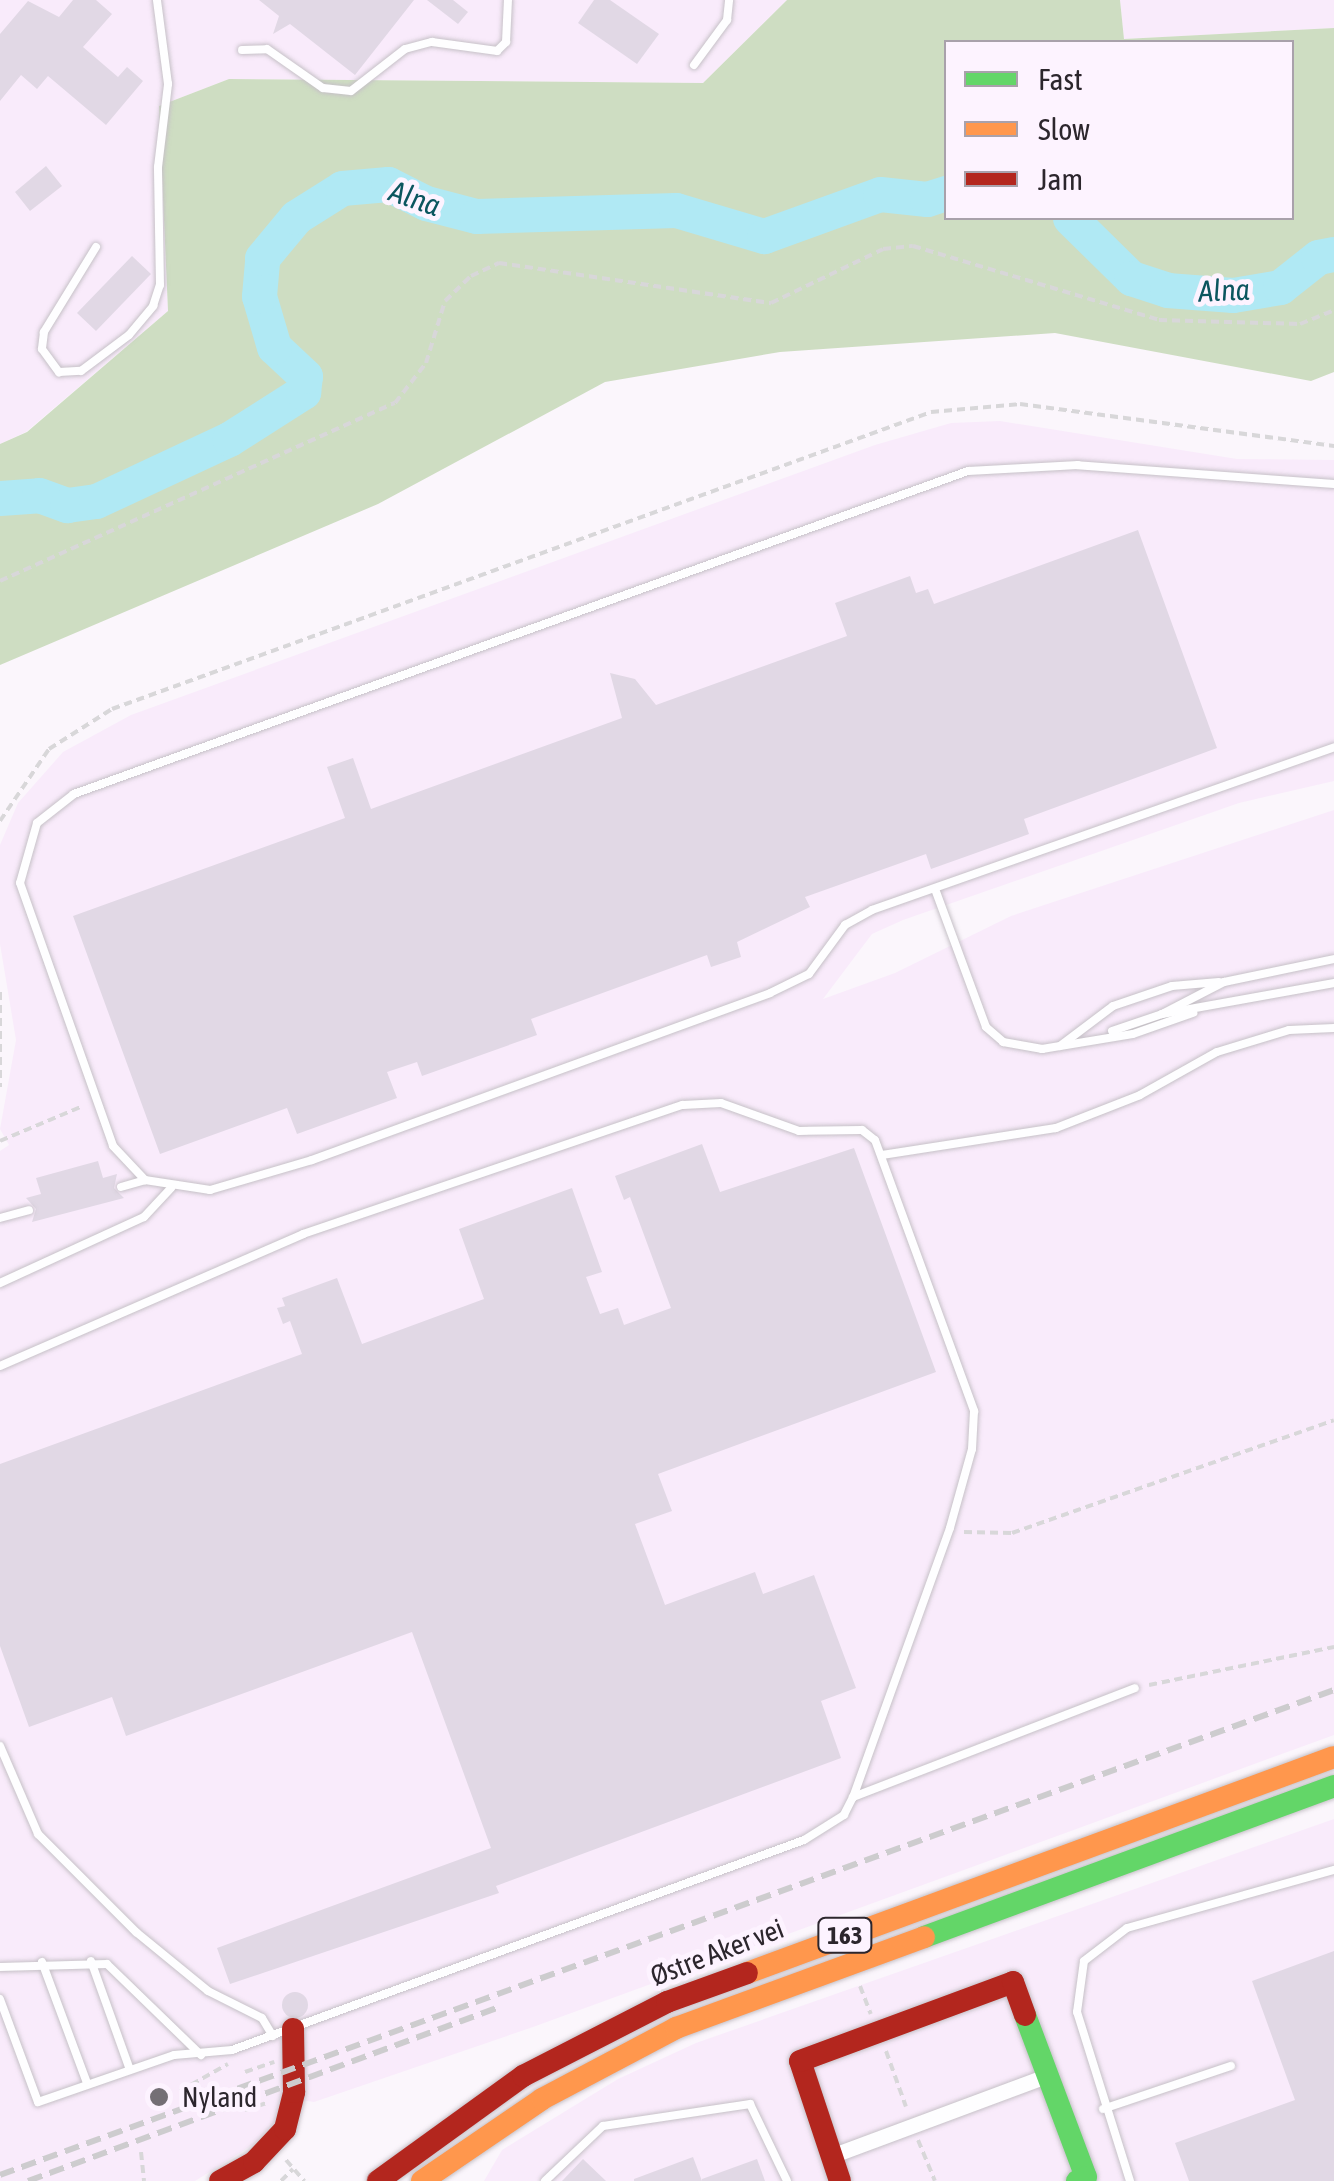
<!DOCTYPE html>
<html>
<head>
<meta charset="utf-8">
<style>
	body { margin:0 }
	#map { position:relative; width:1334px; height:2181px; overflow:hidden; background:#fbf6fc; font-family:"Asap Condensed",sans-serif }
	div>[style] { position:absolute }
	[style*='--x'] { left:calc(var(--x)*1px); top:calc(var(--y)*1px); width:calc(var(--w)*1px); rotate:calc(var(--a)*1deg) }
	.built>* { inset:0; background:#f9ebfb }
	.forest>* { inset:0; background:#ceddc2 }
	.river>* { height:35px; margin:-17.5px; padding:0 17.5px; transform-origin:17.5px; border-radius:17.5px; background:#b0e9f4 }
	.building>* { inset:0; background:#e1d8e5 }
	.round { border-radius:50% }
	.path>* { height:4px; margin-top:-2px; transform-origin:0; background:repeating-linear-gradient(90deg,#d8d7d9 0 8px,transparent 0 13px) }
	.roads { filter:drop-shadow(0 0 2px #c6c1c7) drop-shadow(0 0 2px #c6c1c7) }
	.lane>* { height:8px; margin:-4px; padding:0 4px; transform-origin:4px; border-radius:4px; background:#fefeff }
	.street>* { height:15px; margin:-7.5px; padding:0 7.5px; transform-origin:7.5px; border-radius:7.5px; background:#fefeff }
	.fast>* { height:22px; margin:-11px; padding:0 11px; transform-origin:11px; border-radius:11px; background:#63d668 }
	.slow>* { height:22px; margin:-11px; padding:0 11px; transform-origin:11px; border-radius:11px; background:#ff974d }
	.jam>* { height:22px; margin:-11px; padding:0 11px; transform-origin:11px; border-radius:11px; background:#b3261e }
	.rail>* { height:6px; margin-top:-3px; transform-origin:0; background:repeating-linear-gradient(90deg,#cdccce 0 15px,transparent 0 23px) }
	.dots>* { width:28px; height:28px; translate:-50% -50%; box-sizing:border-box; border:5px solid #fdf3ff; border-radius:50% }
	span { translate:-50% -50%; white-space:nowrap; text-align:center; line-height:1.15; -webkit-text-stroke:10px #fdf3ff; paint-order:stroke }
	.shield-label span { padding:2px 8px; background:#fdf3ff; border:2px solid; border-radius:8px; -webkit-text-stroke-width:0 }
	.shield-label { font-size:25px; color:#2c262d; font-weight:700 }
	.street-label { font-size:28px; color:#2c262d }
	.poi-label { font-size:28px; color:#2c262d }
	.left { translate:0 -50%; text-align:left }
	.water-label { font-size:30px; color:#0b565f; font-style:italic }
	.legend { position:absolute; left:944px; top:40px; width:350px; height:180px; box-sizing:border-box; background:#fdf3ff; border:2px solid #a9a1ab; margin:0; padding:12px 18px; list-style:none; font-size:30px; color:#2c262d }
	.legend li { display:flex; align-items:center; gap:20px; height:50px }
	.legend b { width:50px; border:2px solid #a9a1ab }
</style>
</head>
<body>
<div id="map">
	<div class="built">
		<div style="clip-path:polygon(0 0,787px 0,703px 83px,229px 79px,159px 106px,168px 311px,26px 432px,0 444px)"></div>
		<div style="clip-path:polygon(1120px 0,1334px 0,1334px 28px,1124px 39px)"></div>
		<div style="clip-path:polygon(1000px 421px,1237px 459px,1334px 460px,1334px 781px,1239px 803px,903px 920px,872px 934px,823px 999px,895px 973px,1011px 916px,1334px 810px,1334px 1735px,533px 2027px,314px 2102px,286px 2098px,276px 2121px,254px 2144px,195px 2181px,0 2181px,0 1151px,9px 1145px,0 1129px,16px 1040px,0 944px,0 845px,18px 803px,63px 752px,131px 715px,875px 445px,951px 423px)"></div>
		<div style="clip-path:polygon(1334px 1819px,1334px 2181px,484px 2181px,502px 2150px,618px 2079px,696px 2043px)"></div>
	</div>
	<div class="forest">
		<div style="clip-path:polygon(evenodd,787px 0,1120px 0,1124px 39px,1334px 28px,1334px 372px,1311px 381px,1055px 333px,780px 352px,605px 382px,378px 504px,0 665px,0 444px,27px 432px,168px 311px,159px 106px,229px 79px,703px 83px,787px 0,946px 42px,1292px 42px,1292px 218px,946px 218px,946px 42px)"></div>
	</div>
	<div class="river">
		<div style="--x:1070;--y:218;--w:86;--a:44.5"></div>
		<div style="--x:1131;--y:278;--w:38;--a:18"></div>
		<div style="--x:1167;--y:290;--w:66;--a:4.3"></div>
		<div style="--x:1233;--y:295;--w:48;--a:-9.7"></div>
		<div style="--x:1280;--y:287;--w:48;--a:-38.3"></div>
		<div style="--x:1318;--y:257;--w:16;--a:-11"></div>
		<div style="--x:0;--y:498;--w:39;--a:-4"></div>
		<div style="--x:39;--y:495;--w:30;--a:20"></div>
		<div style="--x:67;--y:505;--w:29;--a:-8"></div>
		<div style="--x:96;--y:501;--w:147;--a:-25"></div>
		<div style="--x:229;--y:439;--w:88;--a:-32.4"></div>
		<div style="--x:303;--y:392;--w:16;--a:-83"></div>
		<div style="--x:305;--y:376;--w:42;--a:-136.9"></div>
		<div style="--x:274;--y:347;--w:53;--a:-106.4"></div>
		<div style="--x:259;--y:296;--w:38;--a:-85"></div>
		<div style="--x:262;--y:258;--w:53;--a:-50.3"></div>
		<div style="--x:296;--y:217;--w:54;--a:-32.2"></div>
		<div style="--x:342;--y:188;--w:46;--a:-5"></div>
		<div style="--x:388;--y:184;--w:42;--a:26.6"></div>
		<div style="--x:426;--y:203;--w:52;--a:14.6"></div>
		<div style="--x:476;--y:216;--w:200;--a:-1.7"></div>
		<div style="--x:676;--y:210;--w:92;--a:16.5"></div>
		<div style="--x:764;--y:236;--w:123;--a:-19.9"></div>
		<div style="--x:880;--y:194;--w:47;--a:6.1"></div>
		<div style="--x:927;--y:199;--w:20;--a:-18"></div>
	</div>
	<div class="building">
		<div style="clip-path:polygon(73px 0,96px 0,112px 14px,83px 47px,118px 77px,127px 67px,143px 81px,106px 125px,48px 76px,37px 89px,21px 75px,0 101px,0 34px,28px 1px,59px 17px)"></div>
		<div style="clip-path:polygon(259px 0,414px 0,355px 75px,290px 24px,273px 34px,279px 16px)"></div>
		<div style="clip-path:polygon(427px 0,453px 0,468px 12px,458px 24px)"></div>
		<div style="clip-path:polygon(594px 0,610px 0,659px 34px,637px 64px,578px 23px)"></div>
		<div style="clip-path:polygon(46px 166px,62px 186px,30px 211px,15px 192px)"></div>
		<div style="clip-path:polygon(132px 256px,151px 274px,96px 331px,77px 313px)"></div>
		<div style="clip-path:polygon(1138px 530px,1217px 748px,1024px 819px,1029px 834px,931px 869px,926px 854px,805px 897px,810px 907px,737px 942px,741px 957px,711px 967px,707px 955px,531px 1019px,537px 1035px,422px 1076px,417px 1062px,387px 1072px,397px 1098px,297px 1134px,287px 1108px,160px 1154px,73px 916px,345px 818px,327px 767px,353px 758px,371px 809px,622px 718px,610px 673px,635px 679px,656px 705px,847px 636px,835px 603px,910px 576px,916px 593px,928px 589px,934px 604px)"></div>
		<div style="clip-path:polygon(702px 1144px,720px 1192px,854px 1148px,936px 1372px,658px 1474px,672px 1511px,635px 1524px,665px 1605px,755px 1572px,763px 1594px,814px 1575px,856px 1688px,821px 1701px,841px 1758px,504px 1883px,496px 1886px,499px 1893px,230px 1984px,217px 1948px,491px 1848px,412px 1632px,126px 1736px,112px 1697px,29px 1727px,0 1646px,0 1464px,302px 1354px,290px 1321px,283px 1324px,277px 1308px,285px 1306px,282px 1298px,337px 1278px,362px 1344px,484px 1299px,459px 1229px,572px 1188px,602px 1272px,586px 1277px,600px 1314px,618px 1308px,624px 1325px,671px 1308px,630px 1197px,624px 1200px,615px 1176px)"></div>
		<div style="clip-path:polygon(98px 1161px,103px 1178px,117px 1174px,114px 1188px,124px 1198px,32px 1222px,36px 1209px,26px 1198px,41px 1194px,36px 1178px)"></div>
		<div style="clip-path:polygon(1334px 1951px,1334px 2181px,1189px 2181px,1175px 2143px,1295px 2100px,1252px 1981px)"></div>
		<div class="round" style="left:282px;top:1992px;width:26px;height:26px"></div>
		<div style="clip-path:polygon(693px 2157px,702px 2181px,634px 2181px,634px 2179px)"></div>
		<div style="clip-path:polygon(583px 2159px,606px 2181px,562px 2181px)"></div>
		<div style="clip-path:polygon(757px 2159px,765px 2181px,702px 2181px,702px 2179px)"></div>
	</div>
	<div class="path">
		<div style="--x:0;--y:581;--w:433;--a:-24.3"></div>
		<div style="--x:395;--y:403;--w:51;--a:-52.2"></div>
		<div style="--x:426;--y:363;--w:65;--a:-73"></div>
		<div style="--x:445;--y:301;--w:36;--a:-44"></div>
		<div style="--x:471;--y:276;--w:31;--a:-25"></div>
		<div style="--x:499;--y:263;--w:275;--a:8.4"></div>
		<div style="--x:771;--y:303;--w:124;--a:-25.7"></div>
		<div style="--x:883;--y:249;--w:30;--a:-6"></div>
		<div style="--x:913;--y:246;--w:257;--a:16.7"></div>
		<div style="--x:1159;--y:320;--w:141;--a:1.6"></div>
		<div style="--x:1300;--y:324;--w:37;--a:-22"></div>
		<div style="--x:0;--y:821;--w:87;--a:-55.8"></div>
		<div style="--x:49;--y:749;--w:75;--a:-32.4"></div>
		<div style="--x:112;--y:709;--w:871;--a:-19.93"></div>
		<div style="--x:931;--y:412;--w:89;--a:-5.1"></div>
		<div style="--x:1020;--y:404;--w:317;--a:7.6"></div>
		<div style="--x:0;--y:992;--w:95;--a:90"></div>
		<div style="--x:0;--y:1141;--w:90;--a:-22.9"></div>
		<div style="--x:964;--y:1532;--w:48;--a:1.2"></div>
		<div style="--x:1012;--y:1533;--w:341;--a:-19.3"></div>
		<div style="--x:1149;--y:1685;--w:189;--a:-11.6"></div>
		<div style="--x:860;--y:1986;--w:30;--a:69"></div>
		<div style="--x:886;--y:2051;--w:59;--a:70.3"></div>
		<div style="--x:245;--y:2072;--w:31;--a:-19"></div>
		<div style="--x:180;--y:2091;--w:55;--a:-29.4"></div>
		<div style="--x:245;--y:2110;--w:25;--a:-18"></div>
		<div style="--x:918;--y:2140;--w:44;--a:67.5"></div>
		<div style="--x:141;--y:2152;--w:29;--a:84"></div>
		<div style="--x:286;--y:2160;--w:28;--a:49"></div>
		<div style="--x:281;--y:2181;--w:17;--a:-45"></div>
	</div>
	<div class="roads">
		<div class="lane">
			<div style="--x:242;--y:50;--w:25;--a:-2"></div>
			<div style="--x:267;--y:49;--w:68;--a:34.9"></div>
			<div style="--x:323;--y:88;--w:28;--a:6"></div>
			<div style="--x:351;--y:91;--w:68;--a:-37.9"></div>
			<div style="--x:405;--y:49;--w:28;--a:-15"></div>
			<div style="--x:432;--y:42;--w:66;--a:7.9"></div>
			<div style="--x:497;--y:51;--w:13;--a:-45"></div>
			<div style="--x:506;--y:42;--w:42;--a:-87.3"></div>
			<div style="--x:694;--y:65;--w:56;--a:-53.7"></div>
			<div style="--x:727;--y:20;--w:20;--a:-84"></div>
			<div style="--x:96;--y:247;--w:100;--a:121.5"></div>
			<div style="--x:44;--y:332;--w:17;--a:97"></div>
			<div style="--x:42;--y:349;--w:29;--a:54"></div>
			<div style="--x:59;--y:372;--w:22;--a:-3"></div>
			<div style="--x:81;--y:371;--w:60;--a:-36.9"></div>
			<div style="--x:129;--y:335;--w:38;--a:-50"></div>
			<div style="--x:153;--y:306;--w:22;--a:-72"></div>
			<div style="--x:160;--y:285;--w:118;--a:-91"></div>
			<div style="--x:158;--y:167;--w:84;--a:-83.1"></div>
			<div style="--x:168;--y:84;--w:85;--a:-97.5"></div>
			<div style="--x:1334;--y:484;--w:257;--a:-175.8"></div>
			<div style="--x:1078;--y:465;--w:110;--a:176.9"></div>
			<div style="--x:968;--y:471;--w:951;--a:160.14"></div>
			<div style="--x:74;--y:794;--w:47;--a:141.9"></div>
			<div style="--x:37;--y:823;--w:62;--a:105.8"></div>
			<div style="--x:20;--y:883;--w:279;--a:70.5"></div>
			<div style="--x:113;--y:1146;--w:47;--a:46.7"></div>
			<div style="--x:145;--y:1180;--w:66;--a:8.7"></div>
			<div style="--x:210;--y:1190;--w:106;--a:-16.4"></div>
			<div style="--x:312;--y:1160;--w:487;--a:-20"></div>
			<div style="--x:770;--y:993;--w:43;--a:-26"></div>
			<div style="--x:809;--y:974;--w:61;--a:-53.7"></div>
			<div style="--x:845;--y:925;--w:31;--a:-29"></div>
			<div style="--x:872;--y:910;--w:490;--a:-19.4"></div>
			<div style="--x:935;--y:889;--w:147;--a:69.7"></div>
			<div style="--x:986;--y:1027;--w:23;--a:41"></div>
			<div style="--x:1003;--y:1042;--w:40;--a:10"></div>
			<div style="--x:1042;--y:1049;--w:92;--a:-9.4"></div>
			<div style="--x:1133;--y:1034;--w:64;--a:-19.3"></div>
			<div style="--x:1162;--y:1014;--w:70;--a:-27.3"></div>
			<div style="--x:1224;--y:982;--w:112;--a:-11.8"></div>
			<div style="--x:1112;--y:1031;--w:53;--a:-18.8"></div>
			<div style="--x:1162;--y:1014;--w:175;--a:-10.2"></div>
			<div style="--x:1060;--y:1046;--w:66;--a:-37"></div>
			<div style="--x:1113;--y:1006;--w:62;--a:-18.7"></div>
			<div style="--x:1172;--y:986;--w:47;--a:-4.9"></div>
			<div style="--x:882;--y:1155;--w:176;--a:-8.8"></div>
			<div style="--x:1056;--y:1128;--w:90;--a:-21.4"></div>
			<div style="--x:1140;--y:1095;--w:88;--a:-29.2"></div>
			<div style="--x:1217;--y:1052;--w:75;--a:-17"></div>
			<div style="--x:1289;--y:1030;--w:45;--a:-2.5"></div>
			<div style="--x:121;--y:1187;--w:25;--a:-16"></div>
			<div style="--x:0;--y:1218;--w:30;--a:-15"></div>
			<div style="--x:0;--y:1283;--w:158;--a:-24.6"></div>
			<div style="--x:144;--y:1217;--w:40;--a:-47"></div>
			<div style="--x:0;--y:1366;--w:331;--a:-23.5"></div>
			<div style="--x:303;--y:1234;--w:401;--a:-18.8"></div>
			<div style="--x:683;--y:1105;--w:38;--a:-3"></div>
			<div style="--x:721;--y:1103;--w:83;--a:19.7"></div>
			<div style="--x:799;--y:1131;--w:63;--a:-0.9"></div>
			<div style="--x:862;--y:1130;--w:16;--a:38"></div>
			<div style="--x:875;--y:1140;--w:289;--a:69.9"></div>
			<div style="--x:974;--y:1411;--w:38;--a:93"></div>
			<div style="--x:972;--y:1449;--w:82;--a:105.6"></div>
			<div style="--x:950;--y:1528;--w:286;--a:109.8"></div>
			<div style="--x:853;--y:1797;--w:20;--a:117"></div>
			<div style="--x:844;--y:1815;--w:47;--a:148"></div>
			<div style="--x:804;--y:1840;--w:609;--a:159.84"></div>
			<div style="--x:232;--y:2050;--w:58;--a:175.1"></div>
			<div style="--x:174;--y:2055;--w:144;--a:160.9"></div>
			<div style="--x:38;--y:2102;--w:110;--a:-110.3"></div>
			<div style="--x:0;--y:1746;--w:96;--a:66.6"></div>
			<div style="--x:38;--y:1834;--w:139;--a:45"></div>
			<div style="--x:136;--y:1932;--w:93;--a:39.3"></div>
			<div style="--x:208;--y:1991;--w:60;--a:26.6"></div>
			<div style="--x:262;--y:2018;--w:21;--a:59"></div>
			<div style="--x:853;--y:1797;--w:302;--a:-21.1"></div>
			<div style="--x:91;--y:1961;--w:113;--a:70.3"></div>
			<div style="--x:42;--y:1962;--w:129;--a:69.6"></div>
			<div style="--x:0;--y:1967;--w:107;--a:-1.6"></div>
			<div style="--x:107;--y:1964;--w:131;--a:44.1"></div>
			<div style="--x:1103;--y:2109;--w:135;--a:-18.6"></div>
			<div style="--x:545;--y:2181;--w:80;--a:-43.5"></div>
			<div style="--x:603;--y:2126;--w:149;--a:-8.5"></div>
			<div style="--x:750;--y:2104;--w:85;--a:64.3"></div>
			<div style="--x:1130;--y:2181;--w:177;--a:-107.4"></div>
			<div style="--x:1077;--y:2012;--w:51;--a:-82.2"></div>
			<div style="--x:1084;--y:1961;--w:54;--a:-37.5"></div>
			<div style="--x:1127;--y:1928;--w:215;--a:-15.7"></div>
		</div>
		<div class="street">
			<div style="--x:831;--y:2156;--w:233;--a:-20.4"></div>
		</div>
		<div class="fast">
			<div style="--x:924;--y:1937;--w:437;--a:-20.2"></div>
			<div style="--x:1025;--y:2015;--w:173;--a:69.4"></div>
			<div style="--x:1086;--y:2177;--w:10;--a:156"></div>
		</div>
		<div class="slow">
			<div style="--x:747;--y:1973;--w:625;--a:-20.2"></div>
			<div style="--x:422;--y:2181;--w:145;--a:-34.3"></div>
			<div style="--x:542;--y:2099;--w:152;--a:-27.9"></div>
			<div style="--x:676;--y:2028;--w:264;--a:-20.1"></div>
		</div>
		<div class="jam">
			<div style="--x:220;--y:2181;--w:39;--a:-29"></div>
			<div style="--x:254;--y:2162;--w:45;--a:-46.8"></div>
			<div style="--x:285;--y:2129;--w:38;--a:-76"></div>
			<div style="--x:294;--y:2092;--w:63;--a:-90.9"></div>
			<div style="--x:378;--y:2181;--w:179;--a:-35.9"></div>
			<div style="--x:523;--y:2076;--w:162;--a:-27.2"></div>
			<div style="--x:667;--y:2002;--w:85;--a:-19.9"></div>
			<div style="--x:840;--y:2181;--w:126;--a:-108.4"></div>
			<div style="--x:800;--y:2061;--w:227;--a:-20.3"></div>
			<div style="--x:1013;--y:1982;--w:35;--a:70"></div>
		</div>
	</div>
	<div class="rail">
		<div style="--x:0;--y:2175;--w:1419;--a:-19.98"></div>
		<div style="--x:28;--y:2181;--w:505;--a:-20.26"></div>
	</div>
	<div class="dots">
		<div style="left:159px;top:2097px;background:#746f75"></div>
	</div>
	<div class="shield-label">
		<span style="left:845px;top:1935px">163</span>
	</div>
	<div class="street-label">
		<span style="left:717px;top:1952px;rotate:-21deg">Østre Aker vei</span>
	</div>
	<div class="poi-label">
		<span class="left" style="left:182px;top:2097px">Nyland</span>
	</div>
	<div class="water-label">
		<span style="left:415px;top:198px;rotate:19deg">Alna</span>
		<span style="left:1224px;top:290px;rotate:-2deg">Alna</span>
	</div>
	<ul class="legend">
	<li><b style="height:12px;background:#63d668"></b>Fast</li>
	<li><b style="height:12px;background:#ff974d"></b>Slow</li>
	<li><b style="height:12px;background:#b3261e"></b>Jam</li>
	</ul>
</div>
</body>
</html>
